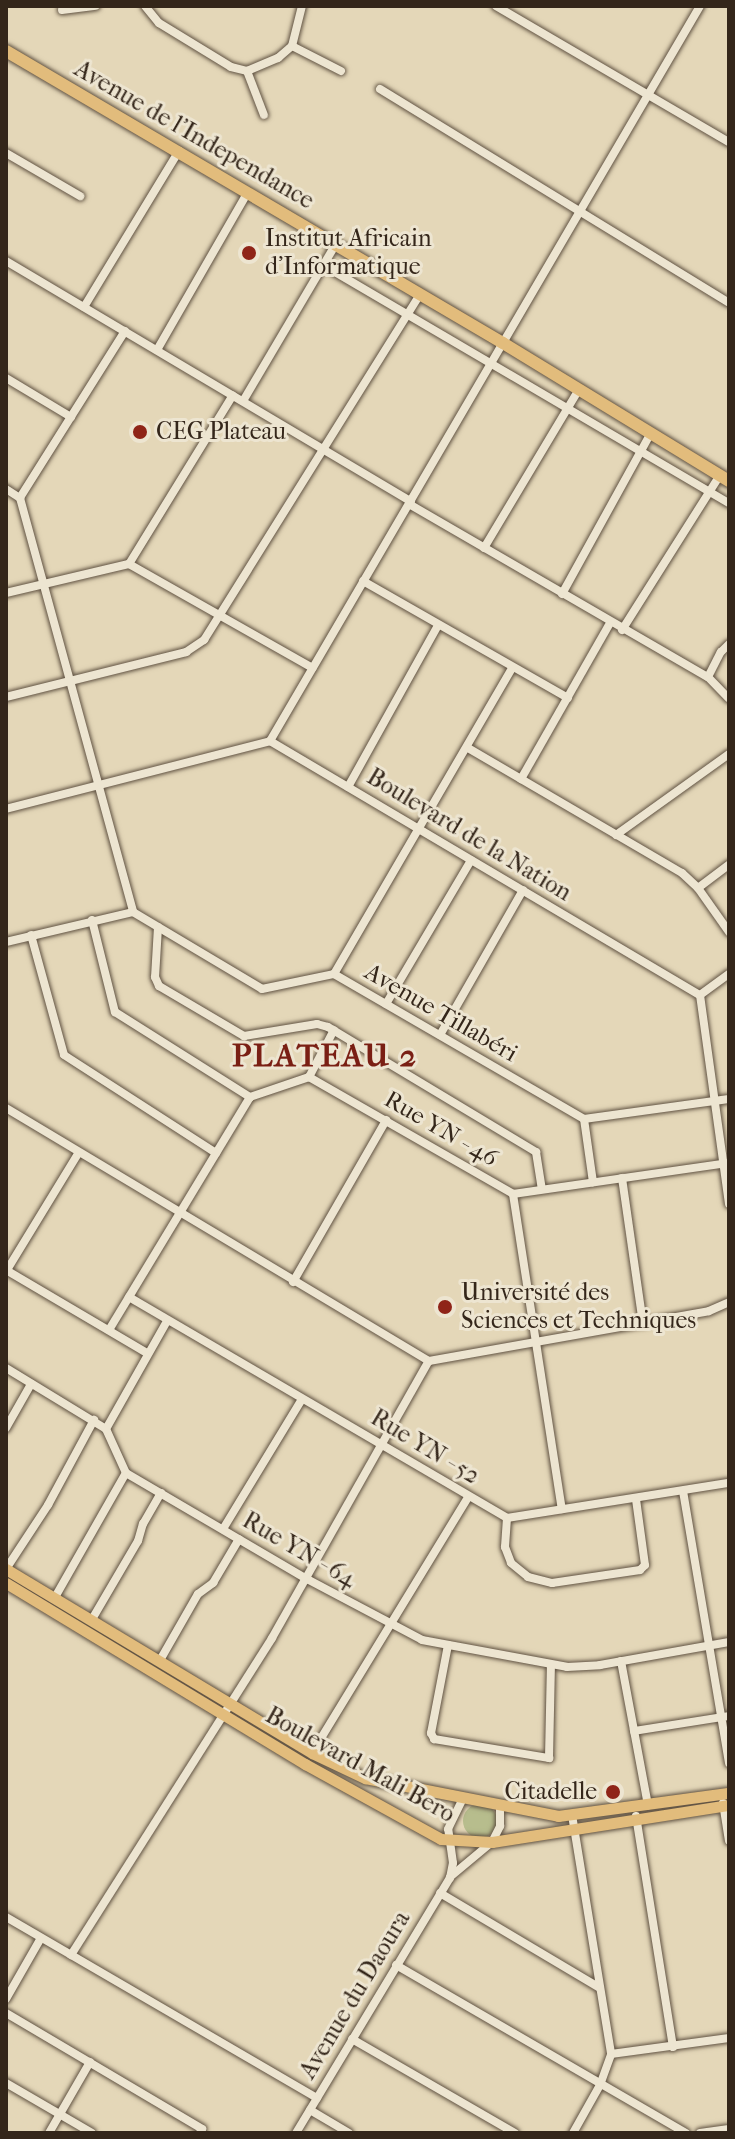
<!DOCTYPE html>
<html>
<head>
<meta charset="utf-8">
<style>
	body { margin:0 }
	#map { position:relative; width:735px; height:2139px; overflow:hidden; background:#e4d7b8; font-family:"IM FELL French Canon",serif }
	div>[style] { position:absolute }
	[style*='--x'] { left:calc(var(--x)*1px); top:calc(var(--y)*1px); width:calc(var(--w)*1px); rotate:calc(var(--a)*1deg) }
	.green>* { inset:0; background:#b7bd8d }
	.round { border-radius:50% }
	.roads { filter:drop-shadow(0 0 2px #605242) drop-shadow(0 0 2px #605242) }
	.minor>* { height:8px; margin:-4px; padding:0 4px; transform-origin:4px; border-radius:4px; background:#ede5d1 }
	.major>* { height:11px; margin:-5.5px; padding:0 5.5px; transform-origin:5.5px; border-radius:5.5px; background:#e2bc7c }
	.highway>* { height:12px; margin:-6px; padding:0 6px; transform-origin:6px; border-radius:6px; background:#e2bc7c }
	.dots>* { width:22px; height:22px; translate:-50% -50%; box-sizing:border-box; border:4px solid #ede5d1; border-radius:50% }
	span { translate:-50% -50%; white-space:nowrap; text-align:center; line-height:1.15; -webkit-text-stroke:6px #ede5d1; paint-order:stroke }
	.street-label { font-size:24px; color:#34261a }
	.poi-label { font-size:24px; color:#34261a }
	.left { translate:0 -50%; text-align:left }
	.right { translate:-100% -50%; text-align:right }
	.district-label { font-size:32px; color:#7a1f14; font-weight:700; letter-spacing:2px }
	.frame { position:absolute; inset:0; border:8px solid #34261a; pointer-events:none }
</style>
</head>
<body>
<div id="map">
	<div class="green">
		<div class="round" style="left:463px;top:1804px;width:34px;height:34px"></div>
	</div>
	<div class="roads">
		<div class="minor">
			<div style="--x:145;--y:6;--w:22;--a:51"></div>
			<div style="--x:159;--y:23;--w:84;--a:31.4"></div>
			<div style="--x:231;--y:67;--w:16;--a:14"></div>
			<div style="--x:247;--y:71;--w:34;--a:-23"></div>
			<div style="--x:278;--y:58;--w:18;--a:-41"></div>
			<div style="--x:292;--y:46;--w:41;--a:-76"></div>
			<div style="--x:496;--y:6;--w:270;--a:30.3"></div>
			<div style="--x:62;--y:10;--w:34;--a:-7"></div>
			<div style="--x:292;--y:46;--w:55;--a:27"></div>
			<div style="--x:247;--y:71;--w:47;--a:68.9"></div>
			<div style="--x:380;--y:89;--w:409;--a:31.5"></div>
			<div style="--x:6;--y:153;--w:86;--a:30.2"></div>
			<div style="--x:6;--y:261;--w:471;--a:30.7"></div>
			<div style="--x:323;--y:265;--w:471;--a:30.4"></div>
			<div style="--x:84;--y:307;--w:183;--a:-58.7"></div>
			<div style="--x:125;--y:331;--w:197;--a:122.2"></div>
			<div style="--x:20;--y:498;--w:429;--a:74.7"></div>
			<div style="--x:157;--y:350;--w:182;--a:-60.1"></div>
			<div style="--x:6;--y:378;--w:76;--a:31"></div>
			<div style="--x:243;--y:401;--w:182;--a:-59.4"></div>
			<div style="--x:6;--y:489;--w:17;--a:33"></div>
			<div style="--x:409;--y:504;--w:345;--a:30.1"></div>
			<div style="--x:708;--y:677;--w:30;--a:46"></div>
			<div style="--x:484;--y:548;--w:185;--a:-59.1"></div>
			<div style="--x:129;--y:564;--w:211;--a:29.5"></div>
			<div style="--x:363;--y:581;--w:236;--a:29.7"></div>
			<div style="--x:6;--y:593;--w:126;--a:-13.3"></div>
			<div style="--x:129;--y:564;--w:198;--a:-58.4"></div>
			<div style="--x:562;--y:594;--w:184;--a:-61.1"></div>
			<div style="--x:622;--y:630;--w:183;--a:-57.7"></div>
			<div style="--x:708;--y:677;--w:28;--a:-63"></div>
			<div style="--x:721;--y:652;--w:11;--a:-45"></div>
			<div style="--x:6;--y:697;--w:186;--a:-14"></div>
			<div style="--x:186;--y:652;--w:22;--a:-34"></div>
			<div style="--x:204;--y:640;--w:408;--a:-58"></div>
			<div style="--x:270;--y:741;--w:852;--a:-59.67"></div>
			<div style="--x:468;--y:748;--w:248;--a:30.3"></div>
			<div style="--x:682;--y:873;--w:22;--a:43"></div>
			<div style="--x:698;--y:888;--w:54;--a:54.8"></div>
			<div style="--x:521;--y:779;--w:180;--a:-60.3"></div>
			<div style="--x:348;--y:787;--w:185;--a:-60.9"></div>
			<div style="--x:6;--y:809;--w:273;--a:-14.4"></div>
			<div style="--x:270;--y:741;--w:499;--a:30.6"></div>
			<div style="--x:616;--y:835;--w:139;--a:-35.6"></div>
			<div style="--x:698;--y:888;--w:39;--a:-37"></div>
			<div style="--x:92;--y:920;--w:95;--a:76"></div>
			<div style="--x:115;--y:1012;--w:160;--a:32.2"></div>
			<div style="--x:250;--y:1097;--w:62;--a:-18.7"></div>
			<div style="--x:309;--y:1077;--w:235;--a:29.8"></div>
			<div style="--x:513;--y:1194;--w:218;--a:-8.2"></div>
			<div style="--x:158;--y:927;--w:50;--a:93.4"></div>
			<div style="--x:155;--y:977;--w:10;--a:66"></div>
			<div style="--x:159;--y:986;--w:99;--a:30.5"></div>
			<div style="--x:244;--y:1036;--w:74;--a:-9.3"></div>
			<div style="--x:317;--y:1024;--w:11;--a:15"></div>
			<div style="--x:328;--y:1027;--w:243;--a:31"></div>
			<div style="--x:536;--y:1152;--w:36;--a:81"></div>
			<div style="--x:31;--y:935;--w:124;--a:74.6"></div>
			<div style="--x:64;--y:1055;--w:181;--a:32.8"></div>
			<div style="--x:6;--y:942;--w:130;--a:-13.3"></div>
			<div style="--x:133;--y:912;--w:150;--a:30.8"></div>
			<div style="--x:262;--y:989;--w:74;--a:-11.8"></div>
			<div style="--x:334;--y:974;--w:289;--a:30.1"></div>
			<div style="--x:584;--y:1119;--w:146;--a:-7.9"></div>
			<div style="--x:334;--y:974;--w:355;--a:-59.8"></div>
			<div style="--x:700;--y:995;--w:211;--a:82.1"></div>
			<div style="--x:700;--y:995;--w:36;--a:-36"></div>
			<div style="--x:386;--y:1004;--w:167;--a:-59.4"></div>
			<div style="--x:440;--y:1035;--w:167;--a:-60.2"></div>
			<div style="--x:309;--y:1077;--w:53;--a:-62"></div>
			<div style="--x:6;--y:1108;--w:493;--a:30.9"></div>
			<div style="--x:429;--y:1361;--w:284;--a:-10.1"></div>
			<div style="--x:709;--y:1311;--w:22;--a:-24"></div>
			<div style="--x:584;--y:1119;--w:64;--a:81.9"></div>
			<div style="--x:622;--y:1178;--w:147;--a:81.8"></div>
			<div style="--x:513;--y:1194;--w:319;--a:81.2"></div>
			<div style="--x:6;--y:1270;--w:164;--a:30.5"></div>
			<div style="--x:7;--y:1270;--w:138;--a:-58.6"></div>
			<div style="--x:293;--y:1282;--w:187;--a:-60.1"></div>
			<div style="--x:129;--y:1297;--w:438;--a:30.3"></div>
			<div style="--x:507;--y:1518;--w:225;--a:-9"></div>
			<div style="--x:109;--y:1330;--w:272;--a:-58.8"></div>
			<div style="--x:6;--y:1368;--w:117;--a:31.4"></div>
			<div style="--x:106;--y:1429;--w:48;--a:65.6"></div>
			<div style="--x:126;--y:1473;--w:210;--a:30.4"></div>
			<div style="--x:307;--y:1579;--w:130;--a:27.9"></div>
			<div style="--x:422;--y:1640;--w:147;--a:10.5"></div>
			<div style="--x:567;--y:1667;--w:33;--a:-3"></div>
			<div style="--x:600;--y:1665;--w:131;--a:-10.1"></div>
			<div style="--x:6;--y:1428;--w:51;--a:-60.4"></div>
			<div style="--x:106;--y:1429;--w:124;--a:-60.5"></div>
			<div style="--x:683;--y:1491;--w:276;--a:80.4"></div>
			<div style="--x:507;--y:1518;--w:29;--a:94"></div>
			<div style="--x:505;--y:1547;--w:17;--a:69"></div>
			<div style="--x:511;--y:1563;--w:22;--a:39"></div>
			<div style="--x:528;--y:1577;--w:25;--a:14"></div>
			<div style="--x:552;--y:1583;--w:89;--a:-8.4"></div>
			<div style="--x:640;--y:1570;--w:7;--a:-45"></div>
			<div style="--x:645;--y:1565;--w:67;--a:-97.8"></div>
			<div style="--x:223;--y:1529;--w:152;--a:-58.7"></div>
			<div style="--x:6;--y:1569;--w:77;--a:-56.7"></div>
			<div style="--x:48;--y:1505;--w:97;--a:-61.6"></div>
			<div style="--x:54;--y:1599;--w:145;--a:-60.3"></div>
			<div style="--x:91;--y:1621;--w:93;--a:-59.6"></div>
			<div style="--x:138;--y:1541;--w:18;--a:-74"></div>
			<div style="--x:143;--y:1524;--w:36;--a:-60"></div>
			<div style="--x:448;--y:1645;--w:90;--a:100.9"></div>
			<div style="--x:431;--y:1733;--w:7;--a:63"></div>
			<div style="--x:434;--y:1739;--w:117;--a:9.4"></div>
			<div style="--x:549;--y:1758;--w:93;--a:-88.8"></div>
			<div style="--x:621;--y:1661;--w:147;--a:79.4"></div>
			<div style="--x:159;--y:1662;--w:78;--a:-60.2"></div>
			<div style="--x:198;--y:1594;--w:19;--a:-36"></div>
			<div style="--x:213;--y:1583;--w:51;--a:-59.4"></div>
			<div style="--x:634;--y:1731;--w:96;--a:-9"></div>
			<div style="--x:312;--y:1753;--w:300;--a:-58.6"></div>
			<div style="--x:723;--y:1803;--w:38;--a:81"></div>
			<div style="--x:572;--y:1815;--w:242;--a:80.7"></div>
			<div style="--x:636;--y:1816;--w:234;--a:80.9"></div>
			<div style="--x:450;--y:1877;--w:55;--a:-39.8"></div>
			<div style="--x:492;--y:1842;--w:18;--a:-63"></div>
			<div style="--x:500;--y:1826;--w:21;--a:-90"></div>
			<div style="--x:440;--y:1893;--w:184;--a:30.7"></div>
			<div style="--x:6;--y:1917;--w:360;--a:30.2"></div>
			<div style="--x:71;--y:1955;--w:375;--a:-57.6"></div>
			<div style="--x:272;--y:1638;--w:318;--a:-60.5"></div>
			<div style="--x:396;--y:1965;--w:335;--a:30.1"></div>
			<div style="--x:6;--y:1999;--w:70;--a:-60.2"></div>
			<div style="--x:6;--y:2013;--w:228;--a:30.6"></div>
			<div style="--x:202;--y:2129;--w:4;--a:117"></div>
			<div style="--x:352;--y:2039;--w:188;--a:30"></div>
			<div style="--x:6;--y:2083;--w:99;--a:30.2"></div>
			<div style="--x:310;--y:2110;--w:45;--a:30.5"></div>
			<div style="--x:49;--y:2133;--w:82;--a:-60"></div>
			<div style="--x:296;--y:2133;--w:298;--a:-58.9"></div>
			<div style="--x:450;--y:1878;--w:15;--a:-79"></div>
			<div style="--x:453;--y:1863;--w:34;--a:-98"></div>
			<div style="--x:448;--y:1829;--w:34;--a:-64"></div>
			<div style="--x:573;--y:2133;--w:55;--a:-60.6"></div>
			<div style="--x:600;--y:2085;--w:33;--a:-70"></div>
			<div style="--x:611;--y:2054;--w:119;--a:-7.7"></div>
			<div style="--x:700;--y:2133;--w:29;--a:-8"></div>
		</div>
		<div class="major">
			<div style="--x:6;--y:1569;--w:357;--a:31"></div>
			<div style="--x:312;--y:1753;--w:59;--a:25.3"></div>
			<div style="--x:365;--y:1778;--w:197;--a:11.1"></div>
			<div style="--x:558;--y:1816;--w:173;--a:-7.7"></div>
			<div style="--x:6;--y:1583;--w:350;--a:31.2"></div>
			<div style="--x:305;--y:1764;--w:155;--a:28.9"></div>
			<div style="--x:441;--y:1839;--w:51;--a:3.4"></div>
			<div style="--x:492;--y:1842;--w:240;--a:-8.9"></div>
		</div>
		<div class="highway">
			<div style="--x:6;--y:51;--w:576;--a:30.44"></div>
			<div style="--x:503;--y:343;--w:265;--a:31.4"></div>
		</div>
	</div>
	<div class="dots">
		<div style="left:249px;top:253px;background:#8f2418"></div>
		<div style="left:140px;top:432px;background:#8f2418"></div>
		<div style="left:445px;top:1307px;background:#8f2418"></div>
		<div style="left:613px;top:1792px;background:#8f2418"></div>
	</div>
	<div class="street-label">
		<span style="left:194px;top:135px;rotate:30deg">Avenue de l'Independance</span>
		<span style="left:469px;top:835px;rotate:31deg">Boulevard de la Nation</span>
		<span style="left:441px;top:1013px;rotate:30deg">Avenue Tillabéri</span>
		<span style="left:441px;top:1129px;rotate:30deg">Rue YN - 46</span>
		<span style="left:425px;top:1447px;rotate:31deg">Rue YN - 52</span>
		<span style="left:299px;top:1550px;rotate:30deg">Rue YN - 64</span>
		<span style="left:360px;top:1765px;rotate:29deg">Boulevard Mali Bero</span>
		<span style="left:355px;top:1995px;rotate:-59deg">Avenue du Daoura</span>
	</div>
	<div class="poi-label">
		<span class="left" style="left:265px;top:253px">Institut Africain<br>d’Informatique</span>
		<span class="left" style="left:156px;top:432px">CEG Plateau</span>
		<span class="left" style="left:461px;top:1307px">Université des<br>Sciences et Techniques</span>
		<span class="right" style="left:597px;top:1792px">Citadelle</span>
	</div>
	<div class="district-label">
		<span style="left:325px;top:1056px">PLATEAU 2</span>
	</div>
	<div class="frame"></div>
</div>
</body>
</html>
